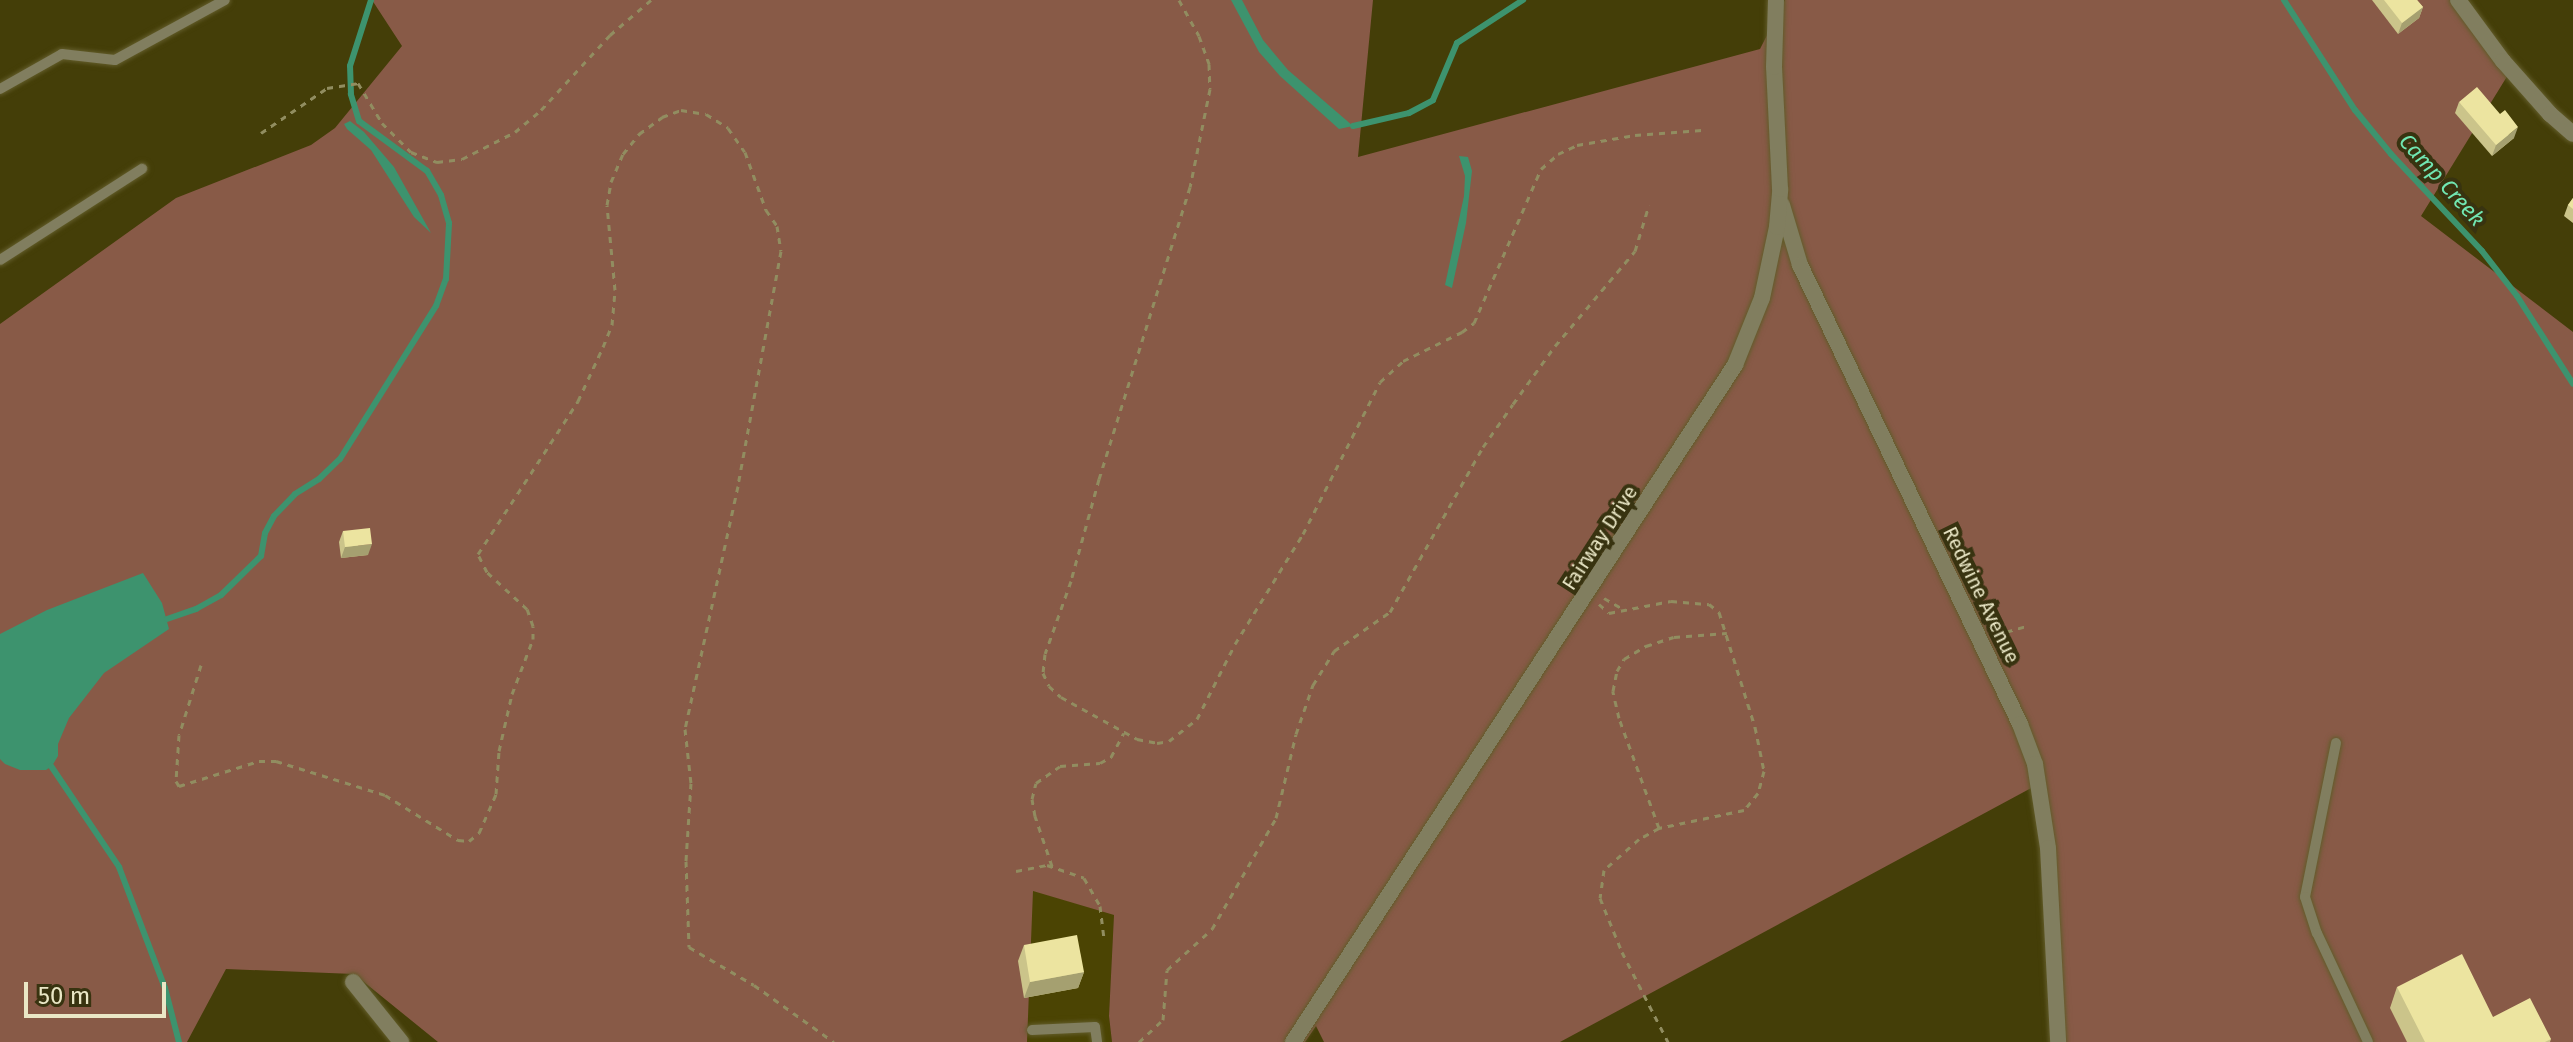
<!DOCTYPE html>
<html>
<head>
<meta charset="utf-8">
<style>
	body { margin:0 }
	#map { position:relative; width:2573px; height:1042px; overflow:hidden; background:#443e08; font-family:"Fira Sans",sans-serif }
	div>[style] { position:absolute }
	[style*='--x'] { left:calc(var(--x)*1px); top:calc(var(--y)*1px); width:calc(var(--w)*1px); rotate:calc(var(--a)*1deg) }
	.built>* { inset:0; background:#4b4403 }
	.green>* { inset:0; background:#885a47 }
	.water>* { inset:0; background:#3d936e }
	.stream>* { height:6px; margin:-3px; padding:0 3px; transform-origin:3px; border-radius:3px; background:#3d936e }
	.path>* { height:3px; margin-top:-1.5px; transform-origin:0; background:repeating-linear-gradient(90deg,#918d60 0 6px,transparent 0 12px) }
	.roads { filter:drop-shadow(0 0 2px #625c2a) drop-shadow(0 0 2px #625c2a) }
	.service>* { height:10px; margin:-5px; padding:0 5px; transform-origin:5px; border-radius:5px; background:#817e5f }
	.minor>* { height:16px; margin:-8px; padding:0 8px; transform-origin:8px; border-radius:8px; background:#817e5f }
	.tertiary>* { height:16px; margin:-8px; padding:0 8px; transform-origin:8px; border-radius:8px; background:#817e5f }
	.wall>* { inset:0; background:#cbc48a }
	.shaded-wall>* { inset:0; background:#a5a070 }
	.building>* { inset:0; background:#ece4a0 }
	span { translate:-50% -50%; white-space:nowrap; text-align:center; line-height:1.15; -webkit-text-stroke:8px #383310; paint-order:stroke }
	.street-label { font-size:20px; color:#eae7c6 }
	.water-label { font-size:22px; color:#71e6b2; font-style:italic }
	.scale { position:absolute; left:24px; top:982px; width:142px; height:36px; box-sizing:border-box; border:4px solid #eae7c6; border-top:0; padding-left:10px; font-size:24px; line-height:28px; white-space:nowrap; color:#eae7c6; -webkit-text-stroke:6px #383310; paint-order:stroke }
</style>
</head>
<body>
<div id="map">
	<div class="built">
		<div style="clip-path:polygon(1032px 890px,1114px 915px,1109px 1016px,1112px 1042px,1027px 1042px)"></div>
	</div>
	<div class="green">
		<div style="clip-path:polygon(372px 0,1373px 0,1358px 157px,1760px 49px,1785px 0,2462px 0,2511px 70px,2421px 216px,2573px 332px,2573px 1042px,2066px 1042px,2035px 786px,1560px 1042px,1324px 1042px,1316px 1026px,1305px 1042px,1112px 1042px,1109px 1016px,1114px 915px,1033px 891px,1027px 1042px,438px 1042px,354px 974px,226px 969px,187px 1042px,0 1042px,0 324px,176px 198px,311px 145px,335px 128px,402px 46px)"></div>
	</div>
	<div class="water">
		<div style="clip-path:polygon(1231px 0,1242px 0,1263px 40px,1288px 70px,1353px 126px,1339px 129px,1280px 76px,1259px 52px)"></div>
		<div style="clip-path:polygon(350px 121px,364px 132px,394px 167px,431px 233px,414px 217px,371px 150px,347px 129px,344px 124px)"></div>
		<div style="clip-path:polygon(1459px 156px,1468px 157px,1472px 171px,1466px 223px,1452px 288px,1445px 285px,1464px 196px,1465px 176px)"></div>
		<div style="clip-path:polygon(143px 573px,162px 603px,169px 629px,104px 673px,69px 718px,58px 744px,58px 756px,52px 766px,46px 770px,20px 770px,5px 764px,0 759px,0 634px,47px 610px)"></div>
	</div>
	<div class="stream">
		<div style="--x:2284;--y:0;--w:131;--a:57.2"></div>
		<div style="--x:2355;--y:110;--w:57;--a:50.7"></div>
		<div style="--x:2391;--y:154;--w:133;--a:46.8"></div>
		<div style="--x:2482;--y:251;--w:57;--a:52.1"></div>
		<div style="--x:2517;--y:296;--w:104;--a:57.5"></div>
		<div style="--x:1353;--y:126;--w:57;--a:-13.1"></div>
		<div style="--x:1409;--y:113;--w:27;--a:-28"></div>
		<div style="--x:1433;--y:100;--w:62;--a:-67.2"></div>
		<div style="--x:1457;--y:43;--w:79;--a:-33.1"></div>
		<div style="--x:167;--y:619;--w:31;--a:-19"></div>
		<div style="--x:196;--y:609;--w:29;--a:-29"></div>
		<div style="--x:221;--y:595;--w:56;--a:-44.3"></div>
		<div style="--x:261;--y:556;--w:23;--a:-80"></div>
		<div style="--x:265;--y:533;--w:19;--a:-62"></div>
		<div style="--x:274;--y:516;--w:30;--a:-46"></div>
		<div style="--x:295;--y:494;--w:28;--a:-32"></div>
		<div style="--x:319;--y:479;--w:29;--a:-44"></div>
		<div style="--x:340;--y:459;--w:181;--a:-57.9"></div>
		<div style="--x:436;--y:306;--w:29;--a:-70"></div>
		<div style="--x:446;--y:279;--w:56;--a:-86.9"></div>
		<div style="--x:449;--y:223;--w:29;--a:-106"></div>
		<div style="--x:441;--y:195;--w:28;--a:-120"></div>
		<div style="--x:427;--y:171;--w:84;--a:-143.7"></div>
		<div style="--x:359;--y:121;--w:28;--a:-107"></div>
		<div style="--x:351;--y:94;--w:28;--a:-92"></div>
		<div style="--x:350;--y:66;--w:69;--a:-72.3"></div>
		<div style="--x:51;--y:766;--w:122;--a:56"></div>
		<div style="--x:119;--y:867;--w:129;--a:69.2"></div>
		<div style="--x:165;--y:988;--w:56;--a:75.5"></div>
	</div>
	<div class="path">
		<div style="--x:1179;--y:0;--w:41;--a:60.9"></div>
		<div style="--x:1199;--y:36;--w:30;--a:70"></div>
		<div style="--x:1209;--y:64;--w:25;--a:88"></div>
		<div style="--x:1210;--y:89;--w:100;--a:101.5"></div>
		<div style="--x:1190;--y:187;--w:306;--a:107.3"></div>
		<div style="--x:1099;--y:479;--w:106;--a:105.4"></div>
		<div style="--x:1071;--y:581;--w:77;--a:109.6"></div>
		<div style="--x:1045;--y:654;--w:19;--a:96"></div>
		<div style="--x:1043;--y:673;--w:14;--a:65"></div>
		<div style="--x:1049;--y:686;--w:16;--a:43"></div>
		<div style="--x:1061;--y:697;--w:87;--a:28.9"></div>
		<div style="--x:1137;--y:739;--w:20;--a:11"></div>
		<div style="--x:1157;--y:743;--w:12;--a:-9"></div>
		<div style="--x:1169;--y:741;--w:36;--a:-38"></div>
		<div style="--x:1197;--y:719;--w:84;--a:-63.1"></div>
		<div style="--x:1235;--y:644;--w:129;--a:-58.3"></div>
		<div style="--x:1303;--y:534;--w:170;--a:-63.1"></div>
		<div style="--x:1380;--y:382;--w:31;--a:-42"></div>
		<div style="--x:1403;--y:361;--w:66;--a:-26.2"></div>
		<div style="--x:1462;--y:332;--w:15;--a:-37"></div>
		<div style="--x:1474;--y:323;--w:168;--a:-66.5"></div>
		<div style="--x:1541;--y:169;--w:23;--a:-41"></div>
		<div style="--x:1558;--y:154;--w:21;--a:-25"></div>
		<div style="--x:1577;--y:145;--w:59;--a:-9.8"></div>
		<div style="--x:1635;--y:135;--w:67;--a:-4.3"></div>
		<div style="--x:261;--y:133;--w:80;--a:-34.3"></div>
		<div style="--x:327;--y:88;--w:31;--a:-9"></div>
		<div style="--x:358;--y:83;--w:47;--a:59"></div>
		<div style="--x:382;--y:123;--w:41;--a:45"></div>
		<div style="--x:411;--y:152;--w:28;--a:21"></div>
		<div style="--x:437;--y:162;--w:25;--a:-7"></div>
		<div style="--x:462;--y:159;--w:59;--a:-27"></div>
		<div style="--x:515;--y:132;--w:34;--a:-40"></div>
		<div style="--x:541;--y:110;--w:102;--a:-47.4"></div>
		<div style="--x:610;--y:35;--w:54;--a:-40.5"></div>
		<div style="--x:1604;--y:598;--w:20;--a:30"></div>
		<div style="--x:1599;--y:604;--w:13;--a:42"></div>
		<div style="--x:1609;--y:613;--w:63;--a:-11"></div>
		<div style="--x:1671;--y:601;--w:38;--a:5"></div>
		<div style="--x:1709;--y:604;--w:13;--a:39"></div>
		<div style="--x:1719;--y:612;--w:121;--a:72.6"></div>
		<div style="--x:1755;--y:727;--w:45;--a:78.4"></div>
		<div style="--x:1764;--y:771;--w:23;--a:105"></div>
		<div style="--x:1758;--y:793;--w:22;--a:129"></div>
		<div style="--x:1744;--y:810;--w:87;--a:168"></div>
		<div style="--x:1659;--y:828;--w:23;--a:151"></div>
		<div style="--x:1639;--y:839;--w:47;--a:138.5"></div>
		<div style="--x:1604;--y:870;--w:28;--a:98"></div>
		<div style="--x:1600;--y:898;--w:58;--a:67.8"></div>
		<div style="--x:1622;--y:952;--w:101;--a:62.9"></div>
		<div style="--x:1995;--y:635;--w:35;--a:-16"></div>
		<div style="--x:201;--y:665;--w:73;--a:107.4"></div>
		<div style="--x:179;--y:735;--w:46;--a:93.7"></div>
		<div style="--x:176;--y:781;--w:6;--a:59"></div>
		<div style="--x:179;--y:786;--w:84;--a:-17.4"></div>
		<div style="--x:259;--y:761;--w:17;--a:0"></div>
		<div style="--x:276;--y:761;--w:114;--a:17.3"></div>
		<div style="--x:385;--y:795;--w:86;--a:31.7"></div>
		<div style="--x:458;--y:840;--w:11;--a:5"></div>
		<div style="--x:469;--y:841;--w:13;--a:-39"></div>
		<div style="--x:479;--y:833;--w:43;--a:-66.4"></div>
		<div style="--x:496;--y:794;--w:43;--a:-86"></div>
		<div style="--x:499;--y:751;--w:58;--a:-77.2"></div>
		<div style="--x:512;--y:694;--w:59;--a:-69.1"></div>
		<div style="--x:533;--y:639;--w:13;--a:-90"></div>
		<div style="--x:533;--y:626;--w:18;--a:-109"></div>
		<div style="--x:527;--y:609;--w:54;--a:-137.2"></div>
		<div style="--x:487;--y:572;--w:20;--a:-117"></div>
		<div style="--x:478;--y:554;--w:183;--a:-56.8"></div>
		<div style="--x:578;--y:401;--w:60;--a:-65.2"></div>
		<div style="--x:603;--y:347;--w:24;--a:-68"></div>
		<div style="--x:612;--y:325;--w:35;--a:-85"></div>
		<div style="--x:615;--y:290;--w:85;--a:-95.4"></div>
		<div style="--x:607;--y:205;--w:23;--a:-80"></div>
		<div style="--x:611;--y:182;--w:30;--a:-67"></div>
		<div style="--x:623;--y:154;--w:26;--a:-51"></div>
		<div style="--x:639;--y:134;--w:29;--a:-36"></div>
		<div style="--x:662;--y:117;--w:20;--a:-20"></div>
		<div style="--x:681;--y:110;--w:25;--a:9"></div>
		<div style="--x:706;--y:114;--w:26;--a:32"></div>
		<div style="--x:728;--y:128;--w:29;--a:55"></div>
		<div style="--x:745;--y:152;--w:62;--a:70.1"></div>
		<div style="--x:766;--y:210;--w:19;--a:55"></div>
		<div style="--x:777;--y:226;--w:25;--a:81"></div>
		<div style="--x:781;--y:251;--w:239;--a:100.4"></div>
		<div style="--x:738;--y:486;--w:249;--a:102.3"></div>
		<div style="--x:685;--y:729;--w:54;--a:83.7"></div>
		<div style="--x:691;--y:783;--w:78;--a:93.7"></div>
		<div style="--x:686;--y:861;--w:86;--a:88"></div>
		<div style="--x:689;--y:947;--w:75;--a:30.3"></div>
		<div style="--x:754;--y:985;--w:98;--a:35.5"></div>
		<div style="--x:1659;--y:828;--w:117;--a:-110"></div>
		<div style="--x:1619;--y:718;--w:28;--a:-103"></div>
		<div style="--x:1613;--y:691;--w:20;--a:-79"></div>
		<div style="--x:1617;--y:671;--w:14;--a:-60"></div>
		<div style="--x:1624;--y:659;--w:26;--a:-31"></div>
		<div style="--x:1646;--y:646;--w:29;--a:-18"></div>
		<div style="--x:1674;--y:637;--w:53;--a:-4.3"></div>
		<div style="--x:1052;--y:866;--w:53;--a:-108.8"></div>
		<div style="--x:1035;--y:816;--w:17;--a:-100"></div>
		<div style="--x:1032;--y:799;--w:16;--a:-76"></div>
		<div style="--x:1036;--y:783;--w:29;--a:-35"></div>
		<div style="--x:1060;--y:766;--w:40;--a:-4.3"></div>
		<div style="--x:1100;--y:763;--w:13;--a:-29"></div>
		<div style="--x:1111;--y:757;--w:27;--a:-62"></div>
		<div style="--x:1016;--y:871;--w:32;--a:-11"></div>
		<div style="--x:1047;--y:865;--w:39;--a:19"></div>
		<div style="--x:1084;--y:878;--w:32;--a:60"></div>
		<div style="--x:1100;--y:906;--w:32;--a:83"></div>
		<div style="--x:1139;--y:1042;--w:33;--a:-43"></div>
		<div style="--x:1163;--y:1020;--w:50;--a:-85.4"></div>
		<div style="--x:1167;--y:970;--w:61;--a:-42.3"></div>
		<div style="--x:1212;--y:929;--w:128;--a:-60"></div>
		<div style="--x:1276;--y:818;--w:86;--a:-76.6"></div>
		<div style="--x:1296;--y:734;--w:52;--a:-70.9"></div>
		<div style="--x:1313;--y:685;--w:40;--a:-58"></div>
		<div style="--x:1334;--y:651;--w:68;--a:-34.9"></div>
		<div style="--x:1390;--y:612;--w:189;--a:-60.6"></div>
		<div style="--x:1483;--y:447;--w:52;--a:-55.1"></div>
		<div style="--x:1513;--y:404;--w:72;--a:-54.1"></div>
		<div style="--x:1555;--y:346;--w:124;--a:-49.9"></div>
		<div style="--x:1635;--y:251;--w:48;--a:-73.1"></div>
	</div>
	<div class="roads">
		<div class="service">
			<div style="--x:0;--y:89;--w:71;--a:-29.4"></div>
			<div style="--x:62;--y:54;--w:53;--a:6.5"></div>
			<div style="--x:115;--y:60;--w:125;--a:-28.6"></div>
			<div style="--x:0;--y:260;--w:169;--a:-32.7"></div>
			<div style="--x:2336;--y:743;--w:157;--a:101.4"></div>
			<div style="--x:2305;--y:897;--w:38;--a:72"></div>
			<div style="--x:2317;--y:933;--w:120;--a:64.9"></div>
			<div style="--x:1032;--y:1030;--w:63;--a:-2.7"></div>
			<div style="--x:1095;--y:1027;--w:15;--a:82"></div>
		</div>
		<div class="minor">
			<div style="--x:2458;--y:0;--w:76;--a:53.6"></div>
			<div style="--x:2503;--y:61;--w:71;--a:48.4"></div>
			<div style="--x:2550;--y:114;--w:30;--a:41"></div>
			<div style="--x:1782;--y:205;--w:63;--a:73.3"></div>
			<div style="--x:1800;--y:265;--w:509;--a:64.39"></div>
			<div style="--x:2020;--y:724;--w:43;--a:69.4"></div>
			<div style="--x:2035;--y:764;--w:85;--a:81.2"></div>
			<div style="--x:2048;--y:848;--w:194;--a:87"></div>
			<div style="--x:353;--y:982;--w:77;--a:51.3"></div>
		</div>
		<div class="tertiary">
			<div style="--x:1293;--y:1042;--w:809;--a:-56.86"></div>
			<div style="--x:1735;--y:365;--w:72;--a:-68.1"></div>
			<div style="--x:1762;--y:298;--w:73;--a:-78.1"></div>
			<div style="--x:1777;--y:227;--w:38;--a:-85"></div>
			<div style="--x:1780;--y:189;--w:122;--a:-92.8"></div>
			<div style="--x:1774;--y:67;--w:67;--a:-88.3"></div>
		</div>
	</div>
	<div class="wall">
		<div style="clip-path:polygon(2372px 0,2417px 0,2423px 7px,2419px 18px,2398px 34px)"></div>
		<div style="clip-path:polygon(2459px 102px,2514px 138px,2492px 156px,2455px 113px)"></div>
		<div style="clip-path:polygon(2573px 198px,2573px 223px,2564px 216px,2568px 205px)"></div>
		<div style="clip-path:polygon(343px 531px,368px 555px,341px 558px,339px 542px)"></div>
		<div style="clip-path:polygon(1024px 945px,1084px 972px,1078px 988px,1024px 998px,1018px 961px)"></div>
		<div style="clip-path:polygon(2397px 987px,2493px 1017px,2551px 1039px,2550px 1042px,2407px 1042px,2390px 1008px)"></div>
	</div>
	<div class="shaded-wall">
		<div style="clip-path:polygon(2423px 7px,2419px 18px,2398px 34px,2402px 23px)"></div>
		<div style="clip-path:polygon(2518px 127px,2514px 138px,2492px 156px,2496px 145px)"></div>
		<div style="clip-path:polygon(372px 544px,368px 555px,341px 558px,345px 547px)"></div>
		<div style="clip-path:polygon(1084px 972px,1078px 988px,1024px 998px,1030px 982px)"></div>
	</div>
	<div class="building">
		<div style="clip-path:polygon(2384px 0,2417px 0,2423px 7px,2402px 23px)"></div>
		<div style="clip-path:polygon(2477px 87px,2500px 114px,2505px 110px,2518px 127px,2496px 145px,2459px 102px)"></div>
		<div style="clip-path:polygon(2573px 198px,2573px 209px,2568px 205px)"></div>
		<div style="clip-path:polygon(370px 528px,372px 544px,345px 547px,343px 531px)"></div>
		<div style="clip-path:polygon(1077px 935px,1084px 972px,1030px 982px,1024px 945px)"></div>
		<div style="clip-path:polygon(2462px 954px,2493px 1017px,2530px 998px,2551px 1039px,2545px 1042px,2425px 1042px,2397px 987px)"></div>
	</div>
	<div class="street-label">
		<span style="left:1600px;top:538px;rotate:-57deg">Fairway Drive</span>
		<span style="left:1981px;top:595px;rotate:64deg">Redwine Avenue</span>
	</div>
	<div class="water-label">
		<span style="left:2442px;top:180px;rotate:48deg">Camp Creek</span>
	</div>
	<div class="scale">50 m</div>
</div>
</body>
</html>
